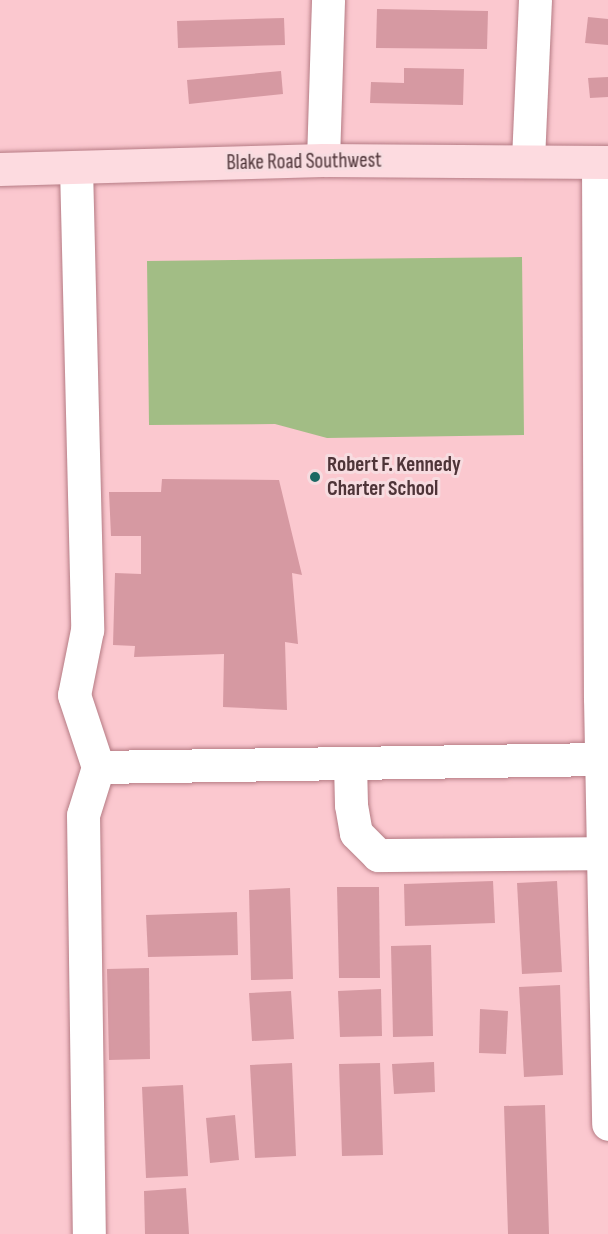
<!DOCTYPE html>
<html>
<head>
<meta charset="utf-8">
<style>
	body { margin:0 }
	#map { position:relative; width:608px; height:1234px; overflow:hidden; background:#fbc8cf; font-family:"Sofia Sans Condensed",sans-serif }
	div>[style] { position:absolute }
	[style*='--x'] { left:calc(var(--x)*1px); top:calc(var(--y)*1px); width:calc(var(--w)*1px); rotate:calc(var(--a)*1deg) }
	.green>* { inset:0; background:#a2bd85 }
	.building>* { inset:0; background:#d699a2 }
	.roads { filter:drop-shadow(0 0 2px #b57b84) drop-shadow(0 0 2px #b57b84) }
	.minor>* { height:33px; margin:-16.5px; padding:0 16.5px; transform-origin:16.5px; border-radius:16.5px; background:#fff }
	.major>* { height:33px; margin:-16.5px; padding:0 16.5px; transform-origin:16.5px; border-radius:16.5px; background:#fddbe0 }
	.dots>* { width:16px; height:16px; translate:-50% -50%; box-sizing:border-box; border:3px solid #f7dce0; border-radius:50% }
	span { translate:-50% -50%; white-space:nowrap; text-align:center; line-height:1.15; -webkit-text-stroke:6px #f7dce0; paint-order:stroke }
	.street-label { font-size:21px; color:#4e3438 }
	.poi-label { font-size:21px; color:#4e3438; font-weight:700 }
	.left { translate:0 -50%; text-align:left }
</style>
</head>
<body>
<div id="map">
	<div class="green">
		<div style="clip-path:polygon(522px 257px,524px 435px,327px 438px,275px 424px,149px 425px,147px 261px)"></div>
	</div>
	<div class="building">
		<div style="clip-path:polygon(377px 9px,488px 11px,487px 49px,376px 48px)"></div>
		<div style="clip-path:polygon(588px 17px,608px 19px,608px 45px,585px 43px)"></div>
		<div style="clip-path:polygon(284px 18px,285px 45px,178px 48px,177px 21px)"></div>
		<div style="clip-path:polygon(404px 68px,464px 69px,463px 105px,370px 103px,371px 82px,404px 83px)"></div>
		<div style="clip-path:polygon(281px 71px,283px 94px,189px 104px,187px 80px)"></div>
		<div style="clip-path:polygon(608px 77px,608px 97px,590px 98px,588px 78px)"></div>
		<div style="clip-path:polygon(162px 479px,279px 480px,302px 575px,292px 573px,298px 644px,285px 642px,287px 710px,223px 707px,224px 654px,134px 657px,135px 646px,113px 645px,115px 573px,141px 574px,141px 536px,111px 536px,109px 492px,161px 492px)"></div>
		<div style="clip-path:polygon(493px 881px,495px 923px,405px 926px,404px 884px)"></div>
		<div style="clip-path:polygon(557px 881px,562px 972px,522px 974px,517px 883px)"></div>
		<div style="clip-path:polygon(337px 887px,379px 887px,380px 978px,339px 978px)"></div>
		<div style="clip-path:polygon(290px 888px,293px 979px,251px 980px,249px 890px)"></div>
		<div style="clip-path:polygon(237px 912px,238px 955px,148px 957px,146px 915px)"></div>
		<div style="clip-path:polygon(431px 945px,433px 1036px,393px 1037px,391px 946px)"></div>
		<div style="clip-path:polygon(149px 968px,150px 1059px,109px 1060px,107px 969px)"></div>
		<div style="clip-path:polygon(560px 985px,563px 1075px,524px 1077px,519px 987px)"></div>
		<div style="clip-path:polygon(381px 989px,382px 1036px,340px 1037px,338px 991px)"></div>
		<div style="clip-path:polygon(291px 991px,294px 1039px,252px 1041px,249px 993px)"></div>
		<div style="clip-path:polygon(480px 1009px,508px 1011px,506px 1054px,479px 1053px)"></div>
		<div style="clip-path:polygon(434px 1062px,435px 1092px,394px 1094px,392px 1064px)"></div>
		<div style="clip-path:polygon(292px 1063px,296px 1156px,255px 1158px,250px 1065px)"></div>
		<div style="clip-path:polygon(380px 1063px,383px 1155px,342px 1156px,339px 1064px)"></div>
		<div style="clip-path:polygon(183px 1085px,188px 1176px,146px 1178px,142px 1087px)"></div>
		<div style="clip-path:polygon(545px 1105px,549px 1234px,508px 1234px,504px 1106px)"></div>
		<div style="clip-path:polygon(235px 1115px,239px 1160px,210px 1163px,206px 1118px)"></div>
		<div style="clip-path:polygon(186px 1188px,189px 1234px,145px 1234px,144px 1191px)"></div>
	</div>
	<div class="roads">
		<div class="minor">
			<div style="--x:323;--y:160;--w:160;--a:-88.2"></div>
			<div style="--x:528;--y:160;--w:160;--a:-87.5"></div>
			<div style="--x:598;--y:162;--w:536;--a:89.79"></div>
			<div style="--x:600;--y:698;--w:426;--a:88.9"></div>
			<div style="--x:76;--y:167;--w:463;--a:88.6"></div>
			<div style="--x:87;--y:630;--w:66;--a:101.3"></div>
			<div style="--x:74;--y:695;--w:76;--a:71.6"></div>
			<div style="--x:98;--y:767;--w:50;--a:107.4"></div>
			<div style="--x:83;--y:815;--w:419;--a:89.2"></div>
			<div style="--x:350;--y:763;--w:42;--a:88.6"></div>
			<div style="--x:351;--y:805;--w:28;--a:80"></div>
			<div style="--x:356;--y:833;--w:31;--a:45"></div>
			<div style="--x:378;--y:855;--w:225;--a:-0.5"></div>
			<div style="--x:98;--y:767;--w:503;--a:-0.91"></div>
		</div>
		<div class="major">
			<div style="--x:0;--y:169;--w:323;--a:-1.6"></div>
			<div style="--x:323;--y:160;--w:285;--a:0.4"></div>
		</div>
	</div>
	<div class="dots">
		<div style="left:315px;top:477px;background:#1c6863"></div>
	</div>
	<div class="street-label">
		<span style="left:304px;top:162px;rotate:-1deg">Blake Road Southwest</span>
	</div>
	<div class="poi-label">
		<span class="left" style="left:327px;top:477px">Robert F. Kennedy<br>Charter School</span>
	</div>
</div>
</body>
</html>
